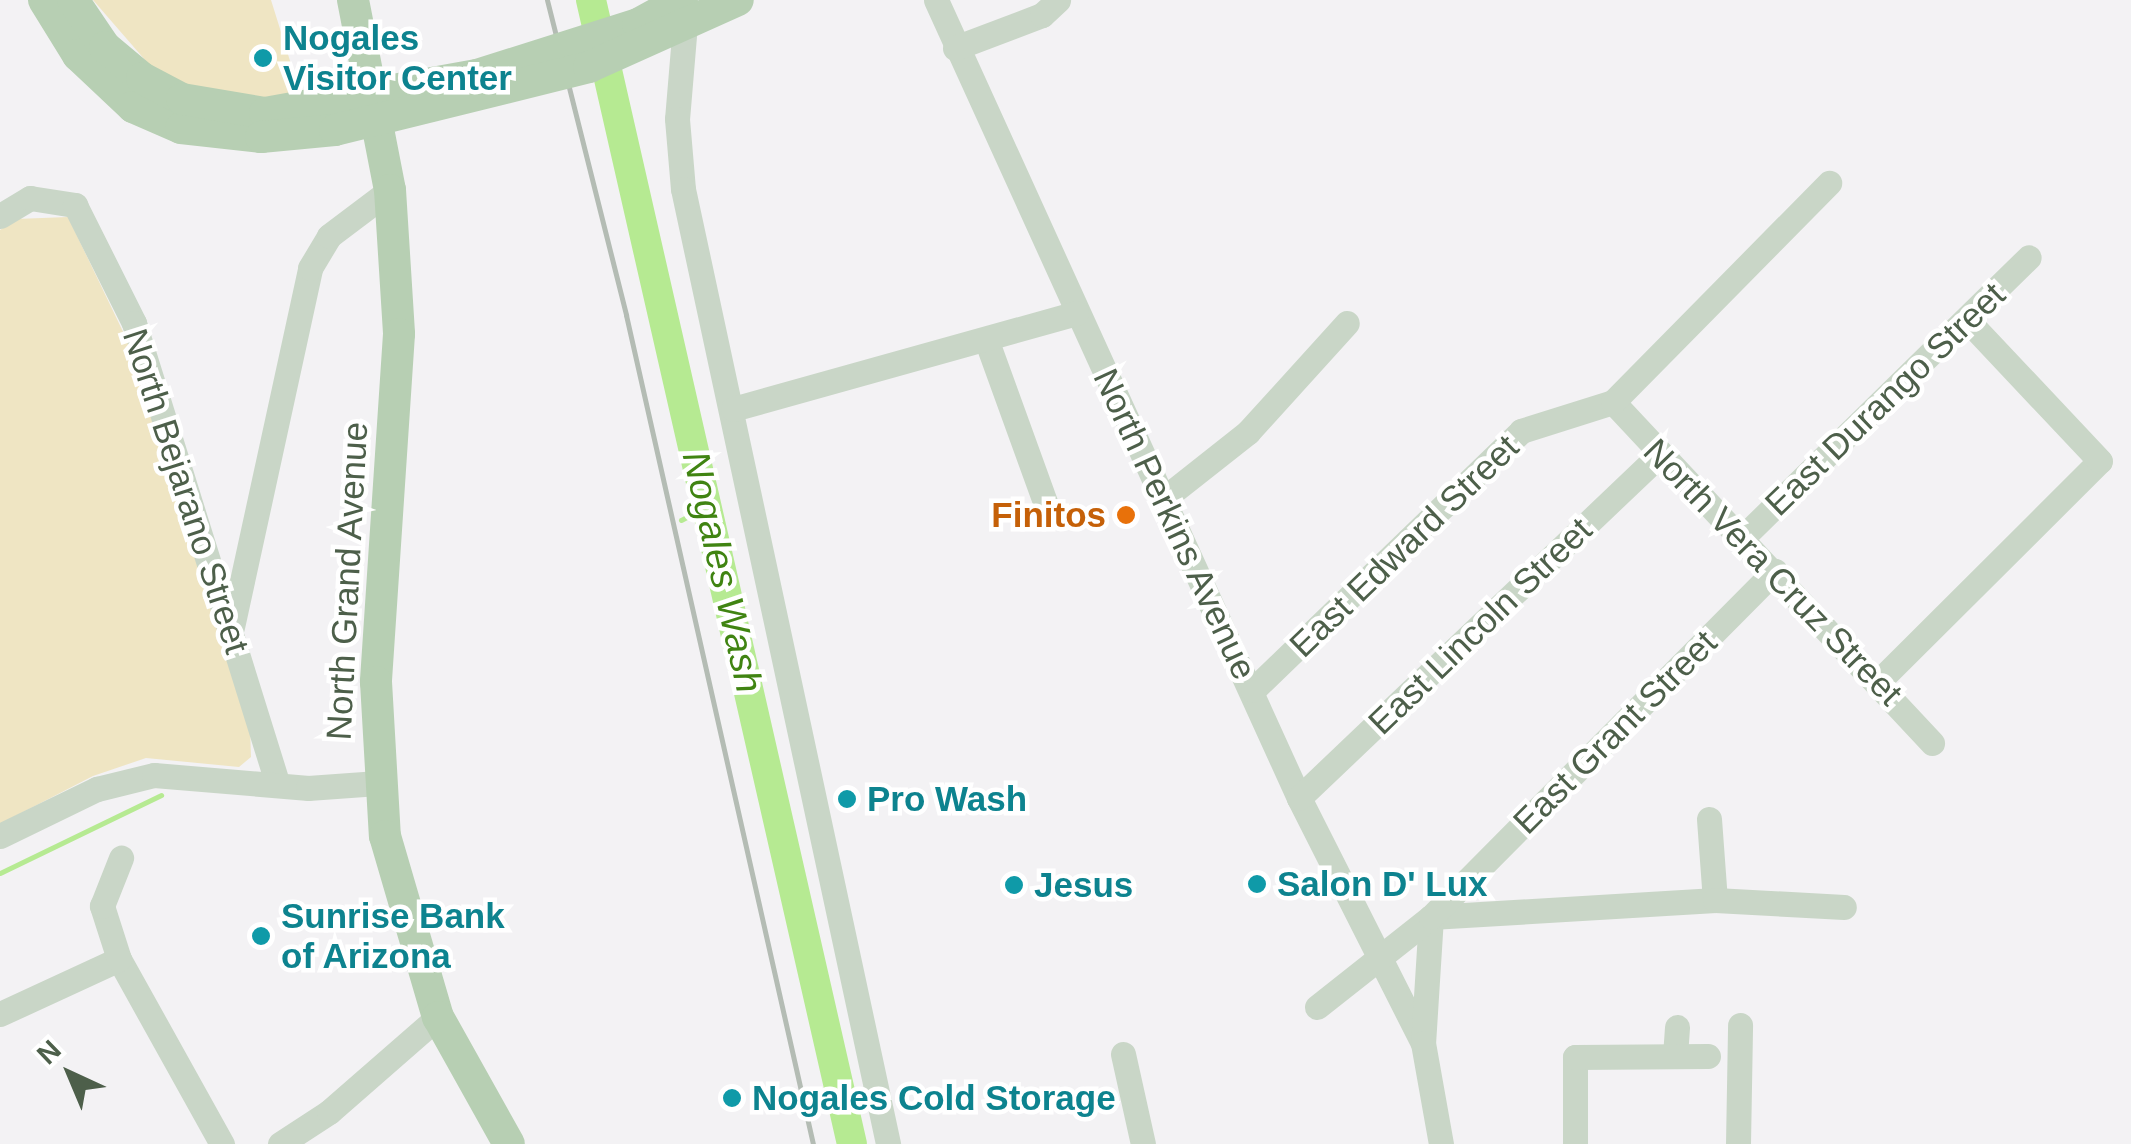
<!DOCTYPE html>
<html>
<head>
<meta charset="utf-8">
<style>
	body { margin:0 }
	#map { position:relative; width:2131px; height:1144px; overflow:hidden; background:#f3f2f4; font-family:Helvetica,sans-serif }
	div>[style] { position:absolute }
	[style*='--x'] { left:calc(var(--x)*1px); top:calc(var(--y)*1px); width:calc(var(--w)*1px); rotate:calc(var(--a)*1deg) }
	.green>* { inset:0; background:#efe5c3 }
	.stream>* { height:5px; margin:-2.5px; padding:0 2.5px; transform-origin:2.5px; border-radius:2.5px; background:#b6ea92 }
	.river>* { height:30px; margin:-15px; padding:0 15px; transform-origin:15px; border-radius:15px; background:#b6ea92 }
	.minor>* { height:25px; margin:-12.5px; padding:0 12.5px; transform-origin:12.5px; border-radius:12.5px; background:#c9d6c7 }
	.major>* { height:32px; margin:-16px; padding:0 16px; transform-origin:16px; border-radius:16px; background:#b7cfb3 }
	.rail>* { height:5px; margin:-2.5px; padding:0 2.5px; transform-origin:2.5px; border-radius:2.5px; background:#b4bcb4 }
	.major-bridge>* { height:32px; margin:-16px; padding:0 16px; transform-origin:16px; border-radius:16px; background:#b7cfb3 }
	.dots>* { width:28px; height:28px; translate:-50% -50%; box-sizing:border-box; border:5px solid #fff; border-radius:50% }
	span { translate:-50% -50%; white-space:nowrap; text-align:center; line-height:1.15; -webkit-text-stroke:9px #fff; paint-order:stroke }
	.culture-label { font-size:35px; color:#0d838f; font-weight:700 }
	.left { translate:0 -50%; text-align:left }
	.street-label { font-size:35px; color:#4d5f4a }
	.food-label { font-size:35px; color:#c56008; font-weight:700 }
	.right { translate:-100% -50%; text-align:right }
	.water-label { font-size:38px; color:#408412; font-style:italic }
	.north { position:absolute; left:20px; top:1024px; width:100px; height:100px; -webkit-text-stroke:8px #fff; paint-order:stroke; rotate:316deg; font-size:28px; font-weight:700; line-height:40px; text-align:center; color:#4d5f4a }
	.north::after { content:''; display:block; margin:auto; width:35px; height:45px; background:#4d5f4a; clip-path:polygon(50% 0,100% 100%,50% 72%,0 100%) }
</style>
</head>
<body>
<div id="map">
	<div class="green">
		<div style="clip-path:polygon(93px 0,271px 0,301px 96px,266px 101px,197px 89px,152px 68px)"></div>
		<div style="clip-path:polygon(68px 217px,139px 365px,250px 728px,251px 757px,239px 767px,146px 758px,93px 776px,0 824px,0 230px,16px 219px)"></div>
	</div>
	<div class="stream">
		<div style="--x:681;--y:520;--w:32;--a:-28"></div>
		<div style="--x:0;--y:873;--w:179;--a:-25.8"></div>
	</div>
	<div class="river">
		<div style="--x:591;--y:0;--w:1173;--a:77.15"></div>
	</div>
	<div class="minor">
		<div style="--x:936;--y:0;--w:877;--a:65.54"></div>
		<div style="--x:1299;--y:798;--w:275;--a:63.2"></div>
		<div style="--x:686;--y:12;--w:107;--a:94.8"></div>
		<div style="--x:677;--y:119;--w:70;--a:85.1"></div>
		<div style="--x:683;--y:189;--w:977;--a:77.88"></div>
		<div style="--x:955;--y:48;--w:93;--a:-20.8"></div>
		<div style="--x:1042;--y:15;--w:22;--a:-43"></div>
		<div style="--x:0;--y:216;--w:35;--a:-31"></div>
		<div style="--x:30;--y:198;--w:46;--a:8.8"></div>
		<div style="--x:75;--y:205;--w:132;--a:63.4"></div>
		<div style="--x:134;--y:323;--w:483;--a:72.7"></div>
		<div style="--x:986;--y:339;--w:185;--a:70.1"></div>
		<div style="--x:1613;--y:402;--w:467;--a:46.9"></div>
		<div style="--x:733;--y:409;--w:356;--a:-15.6"></div>
		<div style="--x:1162;--y:500;--w:110;--a:-38.3"></div>
		<div style="--x:1248;--y:432;--w:147;--a:-47.8"></div>
		<div style="--x:1740;--y:540;--w:404;--a:-44.4"></div>
		<div style="--x:232;--y:627;--w:367;--a:-77.7"></div>
		<div style="--x:310;--y:268;--w:37;--a:-59"></div>
		<div style="--x:329;--y:236;--w:76;--a:-37"></div>
		<div style="--x:1880;--y:680;--w:310;--a:-44.9"></div>
		<div style="--x:2100;--y:461;--w:192;--a:-133.3"></div>
		<div style="--x:1253;--y:690;--w:373;--a:-44"></div>
		<div style="--x:1521;--y:431;--w:96;--a:-17.5"></div>
		<div style="--x:1613;--y:402;--w:308;--a:-45.4"></div>
		<div style="--x:1299;--y:798;--w:499;--a:-43.6"></div>
		<div style="--x:1709;--y:819;--w:81;--a:85.8"></div>
		<div style="--x:0;--y:836;--w:108;--a:-25.9"></div>
		<div style="--x:97;--y:789;--w:59;--a:-13.8"></div>
		<div style="--x:154;--y:775;--w:155;--a:4.8"></div>
		<div style="--x:308;--y:788;--w:70;--a:-4.1"></div>
		<div style="--x:1431;--y:917;--w:285;--a:-3.4"></div>
		<div style="--x:1715;--y:900;--w:129;--a:3.1"></div>
		<div style="--x:1431;--y:917;--w:126;--a:93.6"></div>
		<div style="--x:1423;--y:1043;--w:103;--a:79.9"></div>
		<div style="--x:119;--y:959;--w:212;--a:60.9"></div>
		<div style="--x:1317;--y:1007;--w:145;--a:-38.3"></div>
		<div style="--x:1431;--y:917;--w:488;--a:-45.2"></div>
		<div style="--x:0;--y:1014;--w:131;--a:-24.8"></div>
		<div style="--x:119;--y:959;--w:56;--a:-107.8"></div>
		<div style="--x:102;--y:906;--w:52;--a:-68.4"></div>
		<div style="--x:1123;--y:1054;--w:92;--a:77.5"></div>
		<div style="--x:1675;--y:1056;--w:29;--a:-86"></div>
		<div style="--x:280;--y:1144;--w:59;--a:-33.1"></div>
		<div style="--x:329;--y:1112;--w:145;--a:-41.1"></div>
		<div style="--x:1575;--y:1144;--w:87;--a:-90"></div>
		<div style="--x:1575;--y:1057;--w:133;--a:-0.4"></div>
		<div style="--x:1738;--y:1144;--w:119;--a:-89"></div>
	</div>
	<div class="major">
		<div style="--x:44;--y:0;--w:65;--a:58.3"></div>
		<div style="--x:78;--y:55;--w:76;--a:43.4"></div>
		<div style="--x:133;--y:107;--w:52;--a:23.6"></div>
		<div style="--x:181;--y:128;--w:81;--a:6.4"></div>
		<div style="--x:73;--y:0;--w:57;--a:55.8"></div>
		<div style="--x:105;--y:47;--w:48;--a:40"></div>
		<div style="--x:142;--y:78;--w:45;--a:27.7"></div>
		<div style="--x:182;--y:99;--w:84;--a:9.6"></div>
		<div style="--x:353;--y:0;--w:194;--a:79"></div>
		<div style="--x:390;--y:190;--w:144;--a:86.4"></div>
		<div style="--x:399;--y:334;--w:349;--a:93.8"></div>
		<div style="--x:376;--y:682;--w:154;--a:86.7"></div>
		<div style="--x:385;--y:836;--w:189;--a:73.7"></div>
		<div style="--x:438;--y:1017;--w:145;--a:60.8"></div>
	</div>
	<div class="rail">
		<div style="--x:547;--y:0;--w:325;--a:75.9"></div>
		<div style="--x:626;--y:315;--w:850;--a:77.29"></div>
	</div>
	<div class="major-bridge">
		<div style="--x:265;--y:113;--w:215;--a:-10.2"></div>
		<div style="--x:477;--y:75;--w:169;--a:-17.6"></div>
		<div style="--x:638;--y:24;--w:50;--a:-28.6"></div>
		<div style="--x:261;--y:137;--w:74;--a:-5.4"></div>
		<div style="--x:335;--y:130;--w:262;--a:-13.9"></div>
		<div style="--x:589;--y:67;--w:163;--a:-24.2"></div>
	</div>
	<div class="dots">
		<div style="left:263px;top:58px;background:#0f9aa8"></div>
		<div style="left:1126px;top:515px;background:#e8710a"></div>
		<div style="left:847px;top:799px;background:#0f9aa8"></div>
		<div style="left:1257px;top:884px;background:#0f9aa8"></div>
		<div style="left:1014px;top:885px;background:#0f9aa8"></div>
		<div style="left:261px;top:936px;background:#0f9aa8"></div>
		<div style="left:732px;top:1098px;background:#0f9aa8"></div>
	</div>
	<div class="culture-label">
		<span class="left" style="left:283px;top:58px">Nogales<br>Visitor Center</span>
		<span class="left" style="left:867px;top:799px">Pro Wash</span>
		<span class="left" style="left:1277px;top:884px">Salon D' Lux</span>
		<span class="left" style="left:1034px;top:885px">Jesus</span>
		<span class="left" style="left:281px;top:936px">Sunrise Bank<br>of Arizona</span>
		<span class="left" style="left:752px;top:1098px">Nogales Cold Storage</span>
	</div>
	<div class="street-label">
		<span style="left:1885px;top:399px;rotate:-44deg">East Durango Street</span>
		<span style="left:186px;top:491px;rotate:72deg">North Bejarano Street</span>
		<span style="left:1175px;top:524px;rotate:65deg">North Perkins Avenue</span>
		<span style="left:1404px;top:546px;rotate:-44deg">East Edward Street</span>
		<span style="left:1773px;top:572px;rotate:46deg">North Vera Cruz Street</span>
		<span style="left:347px;top:581px;rotate:-87deg">North Grand Avenue</span>
		<span style="left:1480px;top:626px;rotate:-44deg">East Lincoln Street</span>
		<span style="left:1615px;top:732px;rotate:-45deg">East Grant Street</span>
	</div>
	<div class="food-label">
		<span class="right" style="left:1106px;top:515px">Finitos</span>
	</div>
	<div class="water-label">
		<span style="left:722px;top:572px;rotate:77deg">Nogales Wash</span>
	</div>
	<div class="north">N</div>
</div>
</body>
</html>
